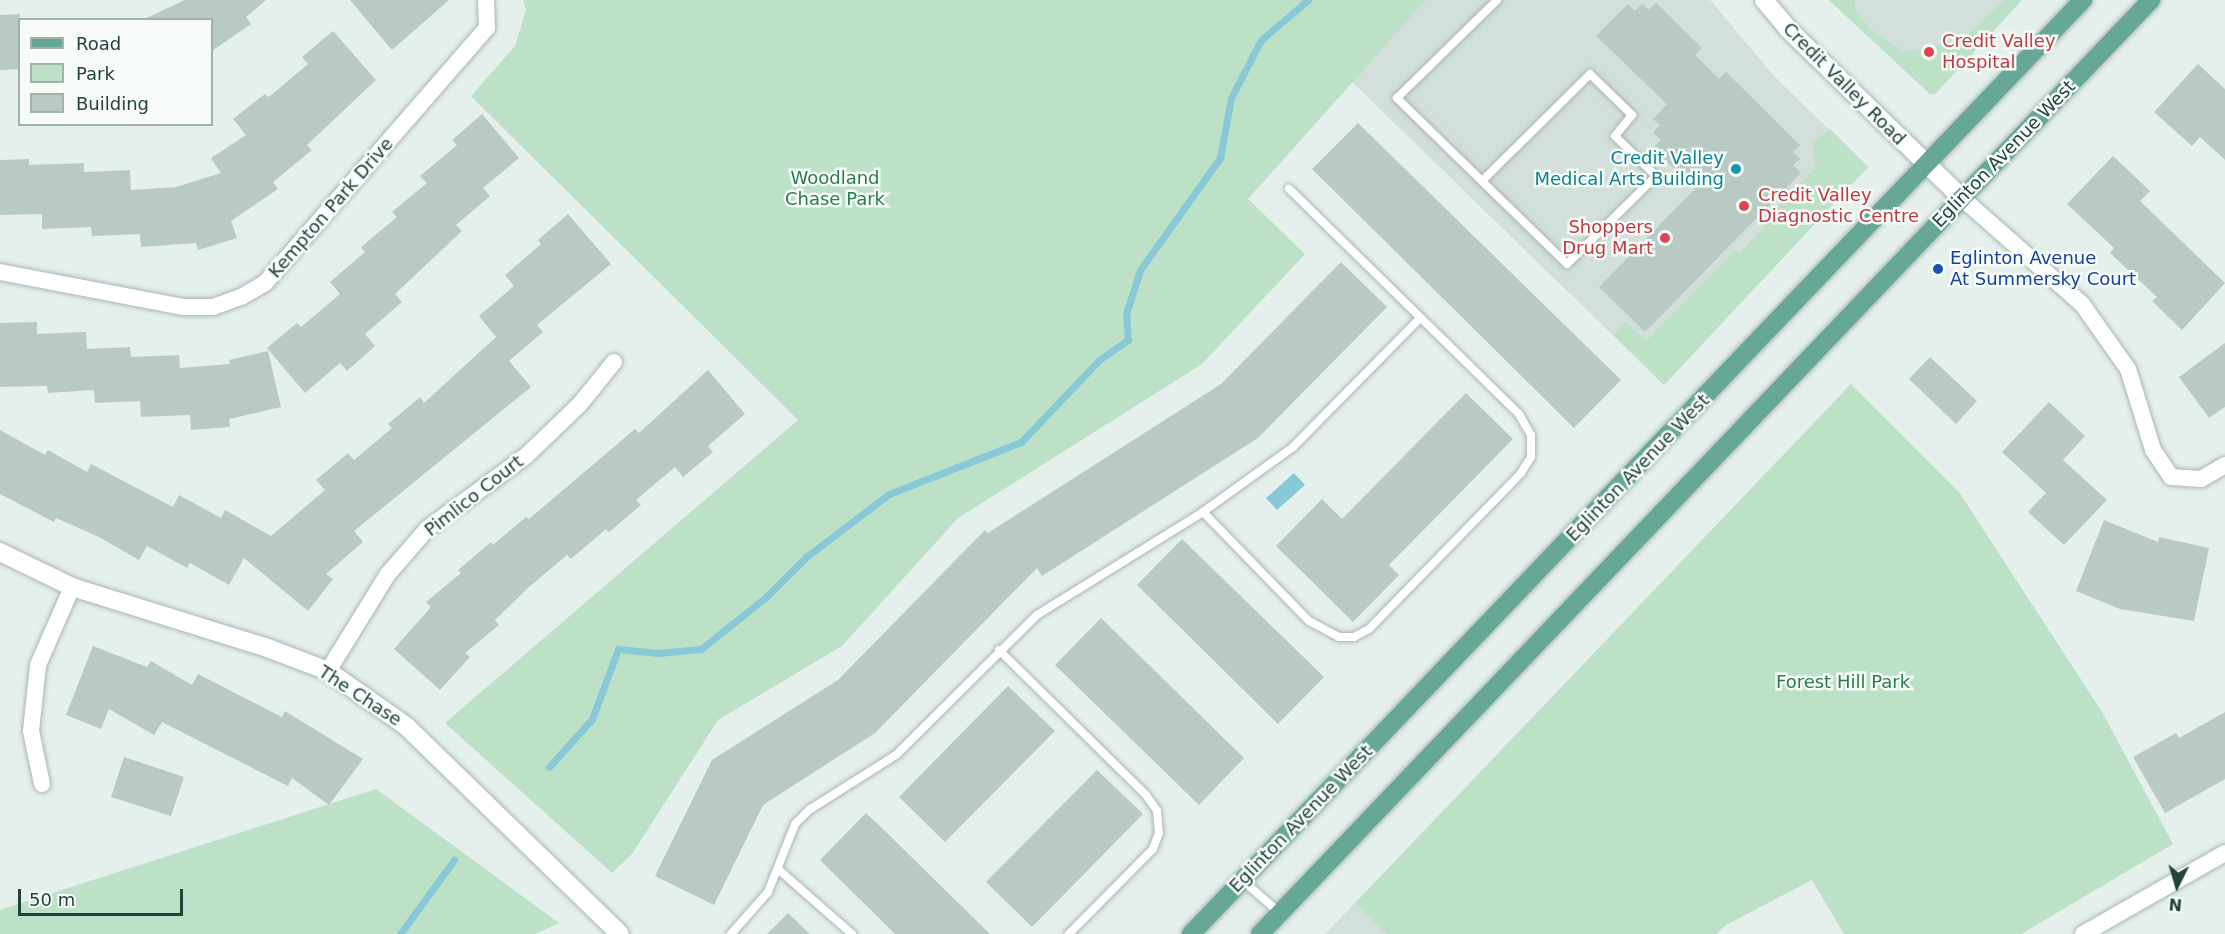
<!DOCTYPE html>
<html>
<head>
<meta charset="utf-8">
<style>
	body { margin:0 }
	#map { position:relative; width:2225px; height:934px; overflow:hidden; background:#e5efeb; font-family:"DejaVu Sans",sans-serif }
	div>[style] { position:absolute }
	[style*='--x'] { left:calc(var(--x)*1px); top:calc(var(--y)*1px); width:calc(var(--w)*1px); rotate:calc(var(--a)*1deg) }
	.built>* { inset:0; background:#d2dfda }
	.green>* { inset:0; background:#bce1c7 }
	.water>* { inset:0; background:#89c9d7 }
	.stream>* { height:7px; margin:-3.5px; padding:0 3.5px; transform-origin:3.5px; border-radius:3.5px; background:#89c9d7 }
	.building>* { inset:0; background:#b9cac4 }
	.roads { filter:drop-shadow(0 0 2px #a7b8b3) drop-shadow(0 0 2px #a7b8b3) }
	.service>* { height:8px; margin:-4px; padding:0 4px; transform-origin:4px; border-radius:4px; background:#fff }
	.minor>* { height:16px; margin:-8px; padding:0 8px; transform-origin:8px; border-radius:8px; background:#fff }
	.tertiary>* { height:18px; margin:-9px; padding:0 9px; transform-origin:9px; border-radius:9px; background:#fff }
	.primary>* { height:18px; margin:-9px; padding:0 9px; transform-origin:9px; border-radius:9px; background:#66a798 }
	.dots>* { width:16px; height:16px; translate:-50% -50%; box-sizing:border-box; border:3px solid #f6fbf8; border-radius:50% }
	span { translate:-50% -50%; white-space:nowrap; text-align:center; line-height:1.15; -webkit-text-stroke:5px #f6fbf8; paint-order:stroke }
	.health-label { font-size:18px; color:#be3a42 }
	.left { translate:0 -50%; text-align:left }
	.right { translate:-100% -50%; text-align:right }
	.street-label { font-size:18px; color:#22423b }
	.culture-label { font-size:18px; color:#0d838f }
	.park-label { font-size:18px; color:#297d4c }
	.transit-label { font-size:18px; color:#164399 }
	.legend { position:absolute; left:18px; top:18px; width:195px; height:108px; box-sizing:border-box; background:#f6fbf8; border:2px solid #a1b1ac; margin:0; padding:8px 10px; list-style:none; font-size:18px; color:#22423b }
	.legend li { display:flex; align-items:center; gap:12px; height:30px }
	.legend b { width:30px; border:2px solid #a1b1ac }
	.north { position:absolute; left:2147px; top:856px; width:60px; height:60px; -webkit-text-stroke:4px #f6fbf8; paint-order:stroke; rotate:185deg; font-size:16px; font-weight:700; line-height:24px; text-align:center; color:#22423b }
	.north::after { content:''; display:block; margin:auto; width:21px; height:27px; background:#22423b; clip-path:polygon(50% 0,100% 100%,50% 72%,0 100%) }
	.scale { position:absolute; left:18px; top:889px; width:165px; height:27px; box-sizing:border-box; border:3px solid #22423b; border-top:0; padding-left:8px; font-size:18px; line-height:21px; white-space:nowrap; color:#22423b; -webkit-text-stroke:4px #f6fbf8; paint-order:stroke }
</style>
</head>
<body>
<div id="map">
	<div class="built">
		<div style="clip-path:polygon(1426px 0,1710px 0,1775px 77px,1868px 167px,1664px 385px,1351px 81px)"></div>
		<div style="clip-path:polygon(1829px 0,2022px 0,1935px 94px,1930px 94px)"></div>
		<div style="clip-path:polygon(1355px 903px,1386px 934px,1325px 934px)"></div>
	</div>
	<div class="green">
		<div style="clip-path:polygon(523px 0,1426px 0,1248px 199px,1305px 254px,1202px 364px,958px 518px,842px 646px,718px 720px,632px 854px,612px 873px,445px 723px,798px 420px,471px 96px,515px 46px,526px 10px)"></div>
		<div style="clip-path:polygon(1829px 0,1855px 0,1855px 11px,1871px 30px,1903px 52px,1961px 41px,2004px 0,2022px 0,1935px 94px,1930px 94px)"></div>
		<div style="clip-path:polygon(1830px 129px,1868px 167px,1664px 385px,1613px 334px,1626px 322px,1646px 341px,1735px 250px,1739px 253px,1765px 226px,1762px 222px,1816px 167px,1812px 143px)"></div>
		<div style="clip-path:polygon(1851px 384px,1959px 492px,2102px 712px,2173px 844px,2021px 934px,1844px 934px,1812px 880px,1726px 925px,1716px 934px,1386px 934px,1355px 903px)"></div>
		<div style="clip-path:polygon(376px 789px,559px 923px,535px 934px,0 934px,0 910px)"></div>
	</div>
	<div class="water">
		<div style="clip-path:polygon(1294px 473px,1305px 485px,1277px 510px,1266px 498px)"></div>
	</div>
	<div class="stream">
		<div style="--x:549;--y:767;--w:64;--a:-48.1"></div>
		<div style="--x:592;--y:719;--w:75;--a:-69.6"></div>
		<div style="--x:618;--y:649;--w:40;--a:5.7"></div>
		<div style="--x:658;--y:653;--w:43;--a:-5.3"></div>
		<div style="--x:701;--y:649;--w:83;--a:-38.7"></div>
		<div style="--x:766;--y:597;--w:57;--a:-45"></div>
		<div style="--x:806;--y:557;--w:104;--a:-37.2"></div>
		<div style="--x:889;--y:494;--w:142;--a:-21.5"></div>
		<div style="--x:1021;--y:442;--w:113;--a:-46.4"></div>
		<div style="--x:1099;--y:360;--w:35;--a:-35"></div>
		<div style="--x:1128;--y:340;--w:26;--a:-94"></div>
		<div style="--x:1126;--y:314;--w:46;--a:-72.3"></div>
		<div style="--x:1140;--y:270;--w:138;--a:-54.5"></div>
		<div style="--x:1220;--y:158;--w:61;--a:-79.6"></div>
		<div style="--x:1231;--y:98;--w:65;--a:-62.7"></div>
		<div style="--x:1261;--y:40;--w:62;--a:-40.4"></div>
		<div style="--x:400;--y:934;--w:92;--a:-53.9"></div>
	</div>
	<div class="building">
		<div style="clip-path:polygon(185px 0,266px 0,246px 17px,251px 24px,212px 51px,212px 20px,142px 20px)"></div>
		<div style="clip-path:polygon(350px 0,449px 0,392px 50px)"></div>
		<div style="clip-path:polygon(1656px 3px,1702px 48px,1695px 55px,1719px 79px,1726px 72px,1800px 145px,1793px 152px,1800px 159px,1793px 165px,1801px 173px,1645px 332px,1599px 287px,1695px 189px,1653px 148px,1661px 140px,1653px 133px,1660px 125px,1653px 119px,1667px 104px,1596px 36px,1628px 4px,1635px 11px,1642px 4px,1649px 10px)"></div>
		<div style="clip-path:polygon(20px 14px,20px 69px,0 70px,0 15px)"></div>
		<div style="clip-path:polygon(333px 31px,376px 80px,307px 145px,312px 150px,273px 182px,278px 189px,231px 221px,237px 238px,198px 250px,196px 243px,141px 247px,140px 234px,92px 236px,91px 227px,42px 229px,42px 214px,0 215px,0 160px,29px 159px,29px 165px,84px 163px,84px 172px,130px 170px,131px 190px,176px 187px,221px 173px,211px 158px,246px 135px,233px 119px,265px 94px,269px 97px,308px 64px,302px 57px)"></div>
		<div style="clip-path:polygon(2198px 64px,2225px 89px,2225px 160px,2200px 137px,2192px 146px,2154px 112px)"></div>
		<div style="clip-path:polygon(482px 114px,519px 158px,483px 188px,490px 196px,456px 225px,462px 231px,395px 294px,402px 302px,365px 334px,375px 346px,347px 371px,340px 363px,305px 393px,267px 348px,297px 323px,301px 327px,340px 294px,330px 282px,365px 252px,361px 247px,397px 217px,392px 212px,427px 183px,420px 176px,457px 145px,452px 140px)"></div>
		<div style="clip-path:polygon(1358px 123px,1621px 380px,1574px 428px,1312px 169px)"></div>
		<div style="clip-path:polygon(2113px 156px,2150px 191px,2140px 201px,2225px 283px,2182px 330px,2152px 301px,2157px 297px,2110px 253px,2114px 248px,2067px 204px)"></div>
		<div style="clip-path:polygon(568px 214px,611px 264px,537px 325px,543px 332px,509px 361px,531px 387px,354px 531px,363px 542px,326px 574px,333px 579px,308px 611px,244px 558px,229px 585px,190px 563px,187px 568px,147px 546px,139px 560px,99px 537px,56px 518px,54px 522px,0 494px,0 430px,45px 455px,48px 450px,87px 472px,91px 464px,173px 507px,179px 495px,221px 518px,225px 510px,271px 536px,325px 490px,316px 480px,348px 453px,354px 460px,392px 428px,388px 424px,420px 397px,424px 403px,496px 337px,479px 316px,514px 286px,505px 275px,541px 244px,538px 240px)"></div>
		<div style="clip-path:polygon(1341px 262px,1387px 307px,1258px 438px,1042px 576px,1037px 568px,875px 733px,763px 805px,714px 905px,655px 876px,712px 760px,838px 680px,985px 530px,988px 533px,1221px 384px)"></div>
		<div style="clip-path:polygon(37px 322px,37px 334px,86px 332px,87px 349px,130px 347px,131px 357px,179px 355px,180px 368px,230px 364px,229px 360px,268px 351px,281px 407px,229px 419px,230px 427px,191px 430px,190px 415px,141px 417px,140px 401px,95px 403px,94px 390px,48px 393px,47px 386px,0 387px,0 323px)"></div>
		<div style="clip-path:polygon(2225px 343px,2225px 407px,2209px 418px,2179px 377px)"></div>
		<div style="clip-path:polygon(1930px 357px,1977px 401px,1956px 424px,1909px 379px)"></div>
		<div style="clip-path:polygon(708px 370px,745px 414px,708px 446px,713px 452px,683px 477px,675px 467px,636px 500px,641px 505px,609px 532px,606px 529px,571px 559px,567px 555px,529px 587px,495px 620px,499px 625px,465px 653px,470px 657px,440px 690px,394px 649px,431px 607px,426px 602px,461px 573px,458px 570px,491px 542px,493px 545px,526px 517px,529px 519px,635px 429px,639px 433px)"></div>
		<div style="clip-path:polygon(1466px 393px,1513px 439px,1389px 565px,1399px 575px,1353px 622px,1276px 546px,1322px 499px,1342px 519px)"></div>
		<div style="clip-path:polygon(2049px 402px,2085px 436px,2063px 460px,2107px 500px,2064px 545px,2028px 512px,2046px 493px,2002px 452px)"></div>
		<div style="clip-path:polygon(2104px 520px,2158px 542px,2159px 537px,2209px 548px,2194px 621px,2120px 609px,2076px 591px)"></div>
		<div style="clip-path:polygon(1182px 539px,1324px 677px,1278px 724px,1137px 585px)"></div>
		<div style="clip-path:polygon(1101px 618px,1244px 758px,1199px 805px,1055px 665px)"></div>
		<div style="clip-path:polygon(93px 646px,147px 667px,151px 661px,192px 685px,198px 674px,282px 717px,285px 711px,363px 759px,329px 805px,292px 778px,288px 786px,162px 722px,154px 735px,109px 709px,101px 729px,66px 715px)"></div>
		<div style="clip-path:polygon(1008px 686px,1055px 731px,945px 842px,899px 797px)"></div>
		<div style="clip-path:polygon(2225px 712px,2225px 779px,2165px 813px,2133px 757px,2176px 733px,2179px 738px)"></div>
		<div style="clip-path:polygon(124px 757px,184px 777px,171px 816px,111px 797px)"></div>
		<div style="clip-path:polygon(1097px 770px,1143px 814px,1032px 927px,986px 882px)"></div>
		<div style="clip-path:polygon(866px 813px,885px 831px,990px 934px,895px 934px,820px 860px)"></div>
		<div style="clip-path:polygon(788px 913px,810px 934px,767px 934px)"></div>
	</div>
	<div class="roads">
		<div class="service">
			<div style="--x:1482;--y:181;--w:152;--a:-44.7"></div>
			<div style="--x:1590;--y:74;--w:59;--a:44.3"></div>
			<div style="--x:1632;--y:115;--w:27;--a:129"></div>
			<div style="--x:1615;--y:136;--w:57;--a:44.3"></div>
			<div style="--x:1656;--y:176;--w:125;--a:135.3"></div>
			<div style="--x:1567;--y:264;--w:238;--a:-135.7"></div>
			<div style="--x:1397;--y:98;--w:140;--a:-44.4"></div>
			<div style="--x:1203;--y:512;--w:152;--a:45.8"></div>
			<div style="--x:1309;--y:621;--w:34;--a:28"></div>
			<div style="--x:1339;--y:637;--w:15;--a:0"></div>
			<div style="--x:1354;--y:637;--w:17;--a:-28"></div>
			<div style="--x:1369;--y:629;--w:218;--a:-45.7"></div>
			<div style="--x:1521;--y:473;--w:19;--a:-58"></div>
			<div style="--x:1531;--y:457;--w:22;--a:-90"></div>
			<div style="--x:1531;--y:435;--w:24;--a:-120"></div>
			<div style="--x:1519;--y:414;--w:322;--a:-135.6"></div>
			<div style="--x:999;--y:650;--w:206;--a:44.6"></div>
			<div style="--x:1146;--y:795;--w:19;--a:55"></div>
			<div style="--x:1157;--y:811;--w:22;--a:85"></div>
			<div style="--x:1159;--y:833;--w:17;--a:111"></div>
			<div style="--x:1153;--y:849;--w:120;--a:134.7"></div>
			<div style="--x:779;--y:870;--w:97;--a:41.2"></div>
			<div style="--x:1242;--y:880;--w:50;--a:41"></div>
			<div style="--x:731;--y:934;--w:56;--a:-48.6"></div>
			<div style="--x:768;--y:892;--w:73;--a:-68.3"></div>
			<div style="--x:795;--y:824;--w:20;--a:-45"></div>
			<div style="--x:809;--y:810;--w:103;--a:-32.3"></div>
			<div style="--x:896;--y:755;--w:199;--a:-44.8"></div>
			<div style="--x:1037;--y:615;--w:195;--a:-31.8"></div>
			<div style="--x:1203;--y:512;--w:111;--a:-35.8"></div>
			<div style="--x:1293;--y:447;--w:181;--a:-45.4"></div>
		</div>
		<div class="minor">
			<div style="--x:1962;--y:198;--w:160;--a:41.5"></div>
			<div style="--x:2082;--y:304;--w:80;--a:54.7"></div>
			<div style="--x:2128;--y:369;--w:85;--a:72.8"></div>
			<div style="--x:2153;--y:450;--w:32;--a:56"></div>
			<div style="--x:2171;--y:477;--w:30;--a:4"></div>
			<div style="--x:2201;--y:479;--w:28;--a:-30"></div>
			<div style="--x:0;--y:272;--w:187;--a:10.8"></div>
			<div style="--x:184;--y:307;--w:29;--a:0"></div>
			<div style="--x:213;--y:307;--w:30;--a:-20"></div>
			<div style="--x:241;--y:297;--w:28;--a:-30"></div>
			<div style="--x:265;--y:283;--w:338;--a:-49"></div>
			<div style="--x:487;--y:28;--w:28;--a:-92"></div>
			<div style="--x:328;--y:671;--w:114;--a:-58.3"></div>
			<div style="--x:388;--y:574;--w:60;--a:-49.1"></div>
			<div style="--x:427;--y:529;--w:124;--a:-36.5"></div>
			<div style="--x:527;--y:455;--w:74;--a:-43.9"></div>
			<div style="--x:580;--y:404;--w:54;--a:-51"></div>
			<div style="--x:42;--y:784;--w:54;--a:-101.7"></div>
			<div style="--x:31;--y:731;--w:66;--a:-83.9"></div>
			<div style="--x:38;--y:665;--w:85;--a:-66.4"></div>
			<div style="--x:2083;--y:934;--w:163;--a:-29.7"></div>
		</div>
		<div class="tertiary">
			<div style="--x:1764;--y:0;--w:38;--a:50"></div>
			<div style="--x:1788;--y:29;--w:243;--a:44.2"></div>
			<div style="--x:0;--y:552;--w:80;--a:25.9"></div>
			<div style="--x:72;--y:587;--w:202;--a:17.3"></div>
			<div style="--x:265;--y:647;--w:67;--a:20.9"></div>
			<div style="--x:328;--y:671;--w:95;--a:35.2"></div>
			<div style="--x:406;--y:726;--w:298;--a:44.2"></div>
		</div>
		<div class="primary">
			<div style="--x:1191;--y:934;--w:1292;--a:-46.32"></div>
			<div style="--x:1260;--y:934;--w:1291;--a:-46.35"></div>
		</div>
	</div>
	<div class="dots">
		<div style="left:1929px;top:52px;background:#e0444e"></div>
		<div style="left:1736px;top:169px;background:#0f9aa8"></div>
		<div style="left:1744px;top:206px;background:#e0444e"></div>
		<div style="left:1665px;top:238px;background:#e0444e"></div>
		<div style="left:1938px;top:269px;background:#1a4fb4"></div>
	</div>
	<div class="health-label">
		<span class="left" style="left:1942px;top:52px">Credit Valley<br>Hospital</span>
		<span class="left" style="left:1758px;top:206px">Credit Valley<br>Diagnostic Centre</span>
		<span class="right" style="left:1653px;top:238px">Shoppers<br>Drug Mart</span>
	</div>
	<div class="street-label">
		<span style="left:1844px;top:84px;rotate:45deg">Credit Valley Road</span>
		<span style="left:2004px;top:154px;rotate:-46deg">Eglinton Avenue West</span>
		<span style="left:331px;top:208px;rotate:-49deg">Kempton Park Drive</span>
		<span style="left:1638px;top:468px;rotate:-46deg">Eglinton Avenue West</span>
		<span style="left:474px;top:496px;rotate:-38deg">Pimlico Court</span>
		<span style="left:360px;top:696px;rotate:33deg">The Chase</span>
		<span style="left:1301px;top:819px;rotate:-46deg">Eglinton Avenue West</span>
	</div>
	<div class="culture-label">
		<span class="right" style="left:1724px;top:169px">Credit Valley<br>Medical Arts Building</span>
	</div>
	<div class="park-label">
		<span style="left:835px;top:189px">Woodland<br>Chase Park</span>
		<span style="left:1843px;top:682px">Forest Hill Park</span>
	</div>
	<div class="transit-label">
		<span class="left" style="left:1950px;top:269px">Eglinton Avenue<br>At Summersky Court</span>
	</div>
	<ul class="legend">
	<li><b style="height:8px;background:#66a798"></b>Road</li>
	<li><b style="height:16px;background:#bce1c7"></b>Park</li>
	<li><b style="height:16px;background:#b9cac4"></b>Building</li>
	</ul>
	<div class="north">N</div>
	<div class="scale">50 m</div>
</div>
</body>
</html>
